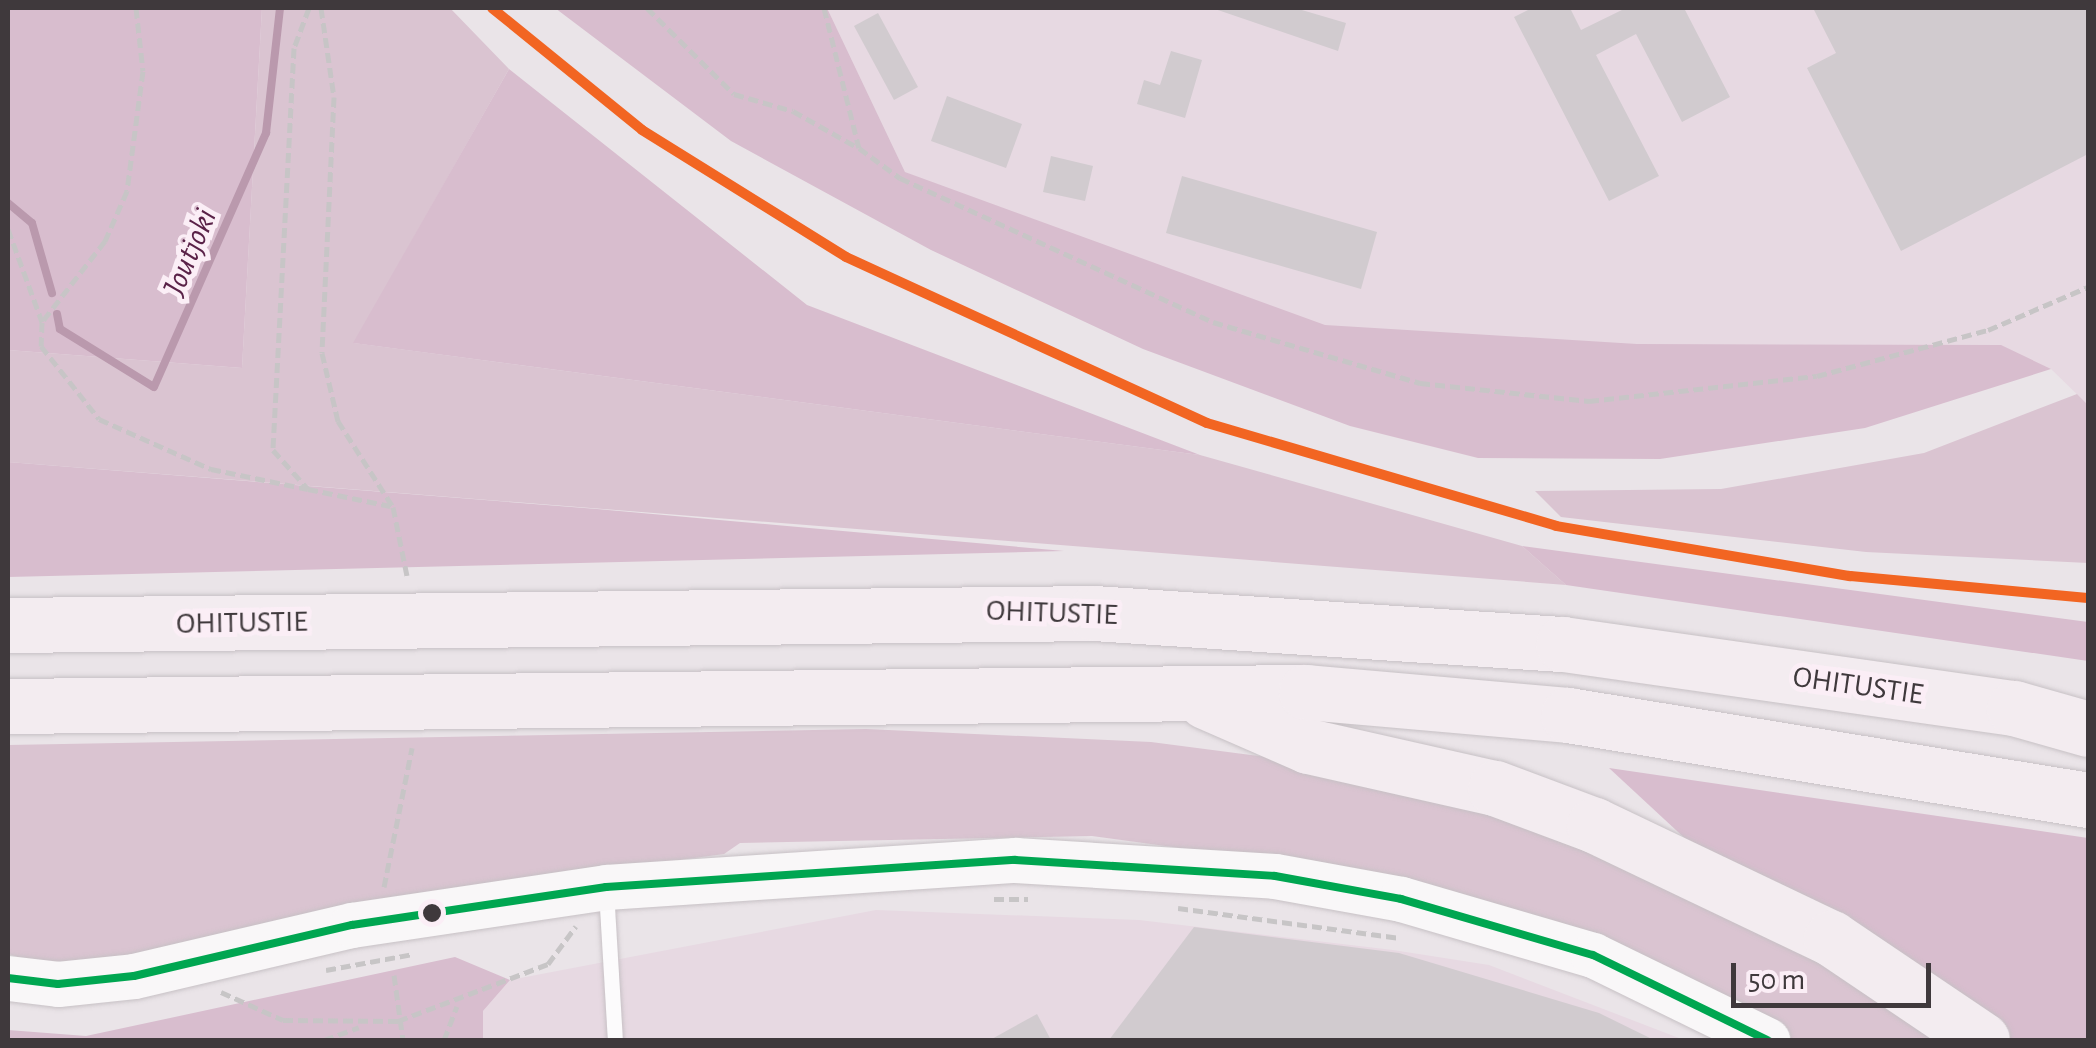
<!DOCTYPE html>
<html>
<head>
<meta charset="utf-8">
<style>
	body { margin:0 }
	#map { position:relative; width:2096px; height:1048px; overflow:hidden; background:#eae4e8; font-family:"Alegreya Sans",sans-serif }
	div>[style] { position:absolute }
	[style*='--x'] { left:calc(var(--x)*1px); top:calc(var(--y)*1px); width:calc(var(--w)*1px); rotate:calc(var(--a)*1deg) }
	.built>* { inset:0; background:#e7d9e2 }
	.green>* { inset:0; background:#dac4d1 }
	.forest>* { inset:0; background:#d8bdce }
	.stream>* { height:8px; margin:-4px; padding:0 4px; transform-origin:4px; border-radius:4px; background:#ba99ad }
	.building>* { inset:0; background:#d1cbcf }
	.path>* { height:5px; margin-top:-2.5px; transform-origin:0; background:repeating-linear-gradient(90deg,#c7c5c6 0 10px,transparent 0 15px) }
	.roads { filter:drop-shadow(0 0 2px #c7c1c5) drop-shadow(0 0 2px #c7c1c5) }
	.lane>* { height:15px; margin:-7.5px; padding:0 7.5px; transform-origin:7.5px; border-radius:7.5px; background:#fcfbfc }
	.secondary>* { height:45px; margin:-22.5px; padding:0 22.5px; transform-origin:22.5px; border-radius:22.5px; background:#f9f7f8 }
	.highway>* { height:55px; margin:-27.5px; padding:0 27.5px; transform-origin:27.5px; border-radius:27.5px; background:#f3ecf0 }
	.bus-1>* { height:8px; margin:-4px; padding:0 4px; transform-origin:4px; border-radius:4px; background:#00a651 }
	.rail-1>* { height:10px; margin:-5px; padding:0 5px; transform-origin:5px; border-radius:5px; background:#f26522 }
	.dots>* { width:28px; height:28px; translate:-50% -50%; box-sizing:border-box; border:5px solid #fbeef6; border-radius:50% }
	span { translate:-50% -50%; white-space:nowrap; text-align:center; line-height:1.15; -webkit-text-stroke:10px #fbeef6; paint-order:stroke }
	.street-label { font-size:30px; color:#3f393c }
	.water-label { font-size:32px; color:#5a2248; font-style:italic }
	.frame { position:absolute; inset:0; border:10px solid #3f393c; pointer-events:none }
	.scale { position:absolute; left:1731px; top:963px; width:200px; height:45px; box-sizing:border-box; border:5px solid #3f393c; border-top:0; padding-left:12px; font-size:30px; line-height:35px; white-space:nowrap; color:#3f393c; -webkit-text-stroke:8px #fbeef6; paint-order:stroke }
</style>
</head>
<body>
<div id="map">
	<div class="built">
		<div style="clip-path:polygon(827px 8px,2088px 8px,2088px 405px,2051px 369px,1285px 331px,905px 172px)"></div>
		<div style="clip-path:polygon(876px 910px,1139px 920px,1393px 950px,1489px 965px,1684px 1040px,483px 1040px,483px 1011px,510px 980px)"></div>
	</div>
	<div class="green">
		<div style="clip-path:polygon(262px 8px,450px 8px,509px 69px,354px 343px,1200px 455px,1522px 546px,1566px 585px,8px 462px,8px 350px,242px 368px)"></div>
		<div style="clip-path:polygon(2077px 394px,2088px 405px,2088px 563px,1866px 552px,1561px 517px,1535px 491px,1721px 489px,1924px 453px)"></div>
		<div style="clip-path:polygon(866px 729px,1151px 742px,1273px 758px,1489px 808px,1705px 894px,1948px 1040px,1793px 1040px,1682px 973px,1576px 929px,1409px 879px,1092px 836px,740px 843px,724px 854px,366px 902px,133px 960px,41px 964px,8px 954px,8px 745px)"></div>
	</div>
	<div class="forest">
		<div style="clip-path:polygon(8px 8px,262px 8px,242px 368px,8px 350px)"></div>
		<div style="clip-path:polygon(555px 8px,827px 8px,905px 172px,1325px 325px,1637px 344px,2001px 345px,2051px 369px,1865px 428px,1660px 459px,1478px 458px,1350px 426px,1143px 349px,931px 250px,731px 141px)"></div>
		<div style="clip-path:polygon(509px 69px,807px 305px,1200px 455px,353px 343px)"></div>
		<div style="clip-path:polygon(8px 462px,597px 509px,1064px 551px,8px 577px)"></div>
		<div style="clip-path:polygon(1522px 546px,2088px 622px,2088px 661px,1566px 585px)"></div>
		<div style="clip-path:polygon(1609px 768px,2088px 838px,2088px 1040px,2007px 1040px,1691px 844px)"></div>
		<div style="clip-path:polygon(455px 957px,510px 980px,483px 1011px,483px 1040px,8px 1040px,8px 1030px,86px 1036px)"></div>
	</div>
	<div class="stream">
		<div style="--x:8;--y:203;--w:31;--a:40"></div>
		<div style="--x:32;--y:223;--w:73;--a:74.1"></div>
		<div style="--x:57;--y:314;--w:15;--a:79"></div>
		<div style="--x:60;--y:329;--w:110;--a:31.7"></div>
		<div style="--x:154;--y:387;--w:278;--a:-66.2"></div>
		<div style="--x:266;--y:133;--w:126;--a:-83.6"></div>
	</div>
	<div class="building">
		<div style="clip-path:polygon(1212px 8px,1295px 8px,1346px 23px,1338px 51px)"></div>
		<div style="clip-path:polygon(1532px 8px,1570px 8px,1581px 30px,1626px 8px,1684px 8px,1730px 97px,1682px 122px,1636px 34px,1596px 55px,1659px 176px,1609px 201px,1514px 17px)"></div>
		<div style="clip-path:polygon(1813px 8px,2088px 8px,2088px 154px,1901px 251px,1807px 68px,1836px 53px)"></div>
		<div style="clip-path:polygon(878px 13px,918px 87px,894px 100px,854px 26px)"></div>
		<div style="clip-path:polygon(1171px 51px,1202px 60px,1185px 118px,1137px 104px,1144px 80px,1160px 85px)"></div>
		<div style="clip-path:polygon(947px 96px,1022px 124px,1006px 168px,931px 141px)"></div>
		<div style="clip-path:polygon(1051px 156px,1093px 166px,1085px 201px,1043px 192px)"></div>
		<div style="clip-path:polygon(1182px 176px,1377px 232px,1361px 289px,1166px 233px)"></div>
		<div style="clip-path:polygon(1194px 927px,1399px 953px,1599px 1013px,1654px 1040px,1109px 1040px)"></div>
		<div style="clip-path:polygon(1037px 1014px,1051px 1040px,990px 1040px)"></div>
	</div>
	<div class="path">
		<div style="--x:136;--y:8;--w:63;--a:83.7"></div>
		<div style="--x:143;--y:71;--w:121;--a:97.6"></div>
		<div style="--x:127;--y:191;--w:55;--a:113.7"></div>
		<div style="--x:105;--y:241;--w:103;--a:127.9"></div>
		<div style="--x:42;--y:322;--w:24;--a:92"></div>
		<div style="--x:41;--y:346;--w:93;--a:51.5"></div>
		<div style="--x:99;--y:419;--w:123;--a:24.1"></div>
		<div style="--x:211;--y:469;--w:99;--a:11.7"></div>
		<div style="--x:309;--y:8;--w:43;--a:110.6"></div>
		<div style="--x:294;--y:48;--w:403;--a:93"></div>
		<div style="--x:273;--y:450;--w:52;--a:48.1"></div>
		<div style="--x:308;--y:489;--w:84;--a:11.7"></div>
		<div style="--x:321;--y:8;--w:90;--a:81.7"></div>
		<div style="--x:334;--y:97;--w:256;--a:92.7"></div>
		<div style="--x:322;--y:353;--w:70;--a:76.8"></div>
		<div style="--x:338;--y:421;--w:102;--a:57.4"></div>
		<div style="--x:393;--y:507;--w:70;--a:78.5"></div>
		<div style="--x:647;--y:8;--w:122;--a:44.7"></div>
		<div style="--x:734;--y:94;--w:61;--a:16.1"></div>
		<div style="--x:793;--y:111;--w:73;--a:29.4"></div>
		<div style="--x:824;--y:8;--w:144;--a:76"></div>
		<div style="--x:859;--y:148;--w:51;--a:36.2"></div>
		<div style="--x:900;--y:178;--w:345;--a:24.7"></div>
		<div style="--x:1213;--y:322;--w:216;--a:16.4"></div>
		<div style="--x:1420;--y:383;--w:170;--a:6.1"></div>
		<div style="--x:1589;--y:401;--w:229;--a:-6.3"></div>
		<div style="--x:1817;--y:376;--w:177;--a:-15.1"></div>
		<div style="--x:1988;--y:330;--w:109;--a:-23.3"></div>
		<div style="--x:8;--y:229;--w:99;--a:69.9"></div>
		<div style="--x:384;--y:887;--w:142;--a:-78.6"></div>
		<div style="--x:994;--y:899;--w:34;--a:0"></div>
		<div style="--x:1178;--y:908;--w:224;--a:7.7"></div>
		<div style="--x:326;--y:970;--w:88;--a:-10.4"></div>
		<div style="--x:394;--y:975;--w:66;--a:82.1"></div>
		<div style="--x:221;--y:992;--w:68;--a:24.3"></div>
		<div style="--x:283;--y:1020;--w:115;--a:0.5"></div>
		<div style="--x:398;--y:1021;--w:160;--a:-20.8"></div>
		<div style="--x:548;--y:964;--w:47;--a:-53.6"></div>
		<div style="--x:324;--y:1040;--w:37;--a:-20"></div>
		<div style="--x:444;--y:1040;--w:36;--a:-69"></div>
	</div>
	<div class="roads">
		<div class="lane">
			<div style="--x:606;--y:890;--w:150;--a:86.6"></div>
		</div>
		<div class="secondary">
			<div style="--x:8;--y:978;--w:50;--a:6.8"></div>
			<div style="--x:58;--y:984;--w:76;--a:-6"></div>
			<div style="--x:134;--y:976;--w:224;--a:-13.2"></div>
			<div style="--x:352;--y:925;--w:257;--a:-8.5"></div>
			<div style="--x:606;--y:887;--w:410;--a:-3.8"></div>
			<div style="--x:1015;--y:860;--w:260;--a:3.5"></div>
			<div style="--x:1275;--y:876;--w:128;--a:10.3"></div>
			<div style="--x:1401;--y:899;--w:200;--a:16.3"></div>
			<div style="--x:1593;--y:955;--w:194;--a:26"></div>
		</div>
		<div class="highway">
			<div style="--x:8;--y:625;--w:1086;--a:-0.63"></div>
			<div style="--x:1094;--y:613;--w:470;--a:3.8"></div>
			<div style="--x:1563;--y:644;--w:456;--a:8.1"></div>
			<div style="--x:2014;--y:708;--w:77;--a:15.8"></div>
			<div style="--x:1205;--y:701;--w:112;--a:23.6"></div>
			<div style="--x:1308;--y:746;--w:192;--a:12.7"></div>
			<div style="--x:1495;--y:788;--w:106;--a:20.5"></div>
			<div style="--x:1594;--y:825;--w:263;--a:25.5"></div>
			<div style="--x:1831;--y:938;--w:182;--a:34"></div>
			<div style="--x:8;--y:706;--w:1298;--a:-0.62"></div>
			<div style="--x:1306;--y:692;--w:263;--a:5"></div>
			<div style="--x:1568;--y:715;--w:527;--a:9.28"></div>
		</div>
	</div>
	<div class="bus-1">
		<div style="--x:8;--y:978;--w:50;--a:6.8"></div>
		<div style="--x:58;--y:984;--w:76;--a:-6"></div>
		<div style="--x:134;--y:976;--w:224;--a:-13.2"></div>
		<div style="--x:352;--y:925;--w:257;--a:-8.5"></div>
		<div style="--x:606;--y:887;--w:410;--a:-3.8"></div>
		<div style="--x:1015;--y:860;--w:260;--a:3.5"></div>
		<div style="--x:1275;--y:876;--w:128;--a:10.3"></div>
		<div style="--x:1401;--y:899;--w:200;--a:16.3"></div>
		<div style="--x:1593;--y:955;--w:194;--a:26"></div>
	</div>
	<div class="rail-1">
		<div style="--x:492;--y:8;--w:193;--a:39.1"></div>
		<div style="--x:642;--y:130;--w:240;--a:31.9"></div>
		<div style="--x:846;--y:257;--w:397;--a:24.7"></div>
		<div style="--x:1207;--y:423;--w:364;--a:16.4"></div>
		<div style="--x:1556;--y:526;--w:298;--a:9.7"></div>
		<div style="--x:1850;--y:576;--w:239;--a:5.3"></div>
	</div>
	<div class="dots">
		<div style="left:432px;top:913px;background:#3f393c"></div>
	</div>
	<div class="street-label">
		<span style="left:1052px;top:613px;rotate:2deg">OHITUSTIE</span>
		<span style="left:242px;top:623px;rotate:-1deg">OHITUSTIE</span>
		<span style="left:1858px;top:686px;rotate:8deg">OHITUSTIE</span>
	</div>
	<div class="water-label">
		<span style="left:190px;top:252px;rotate:-67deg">Joutjoki</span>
	</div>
	<div class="frame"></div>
	<div class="scale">50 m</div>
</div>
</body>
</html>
